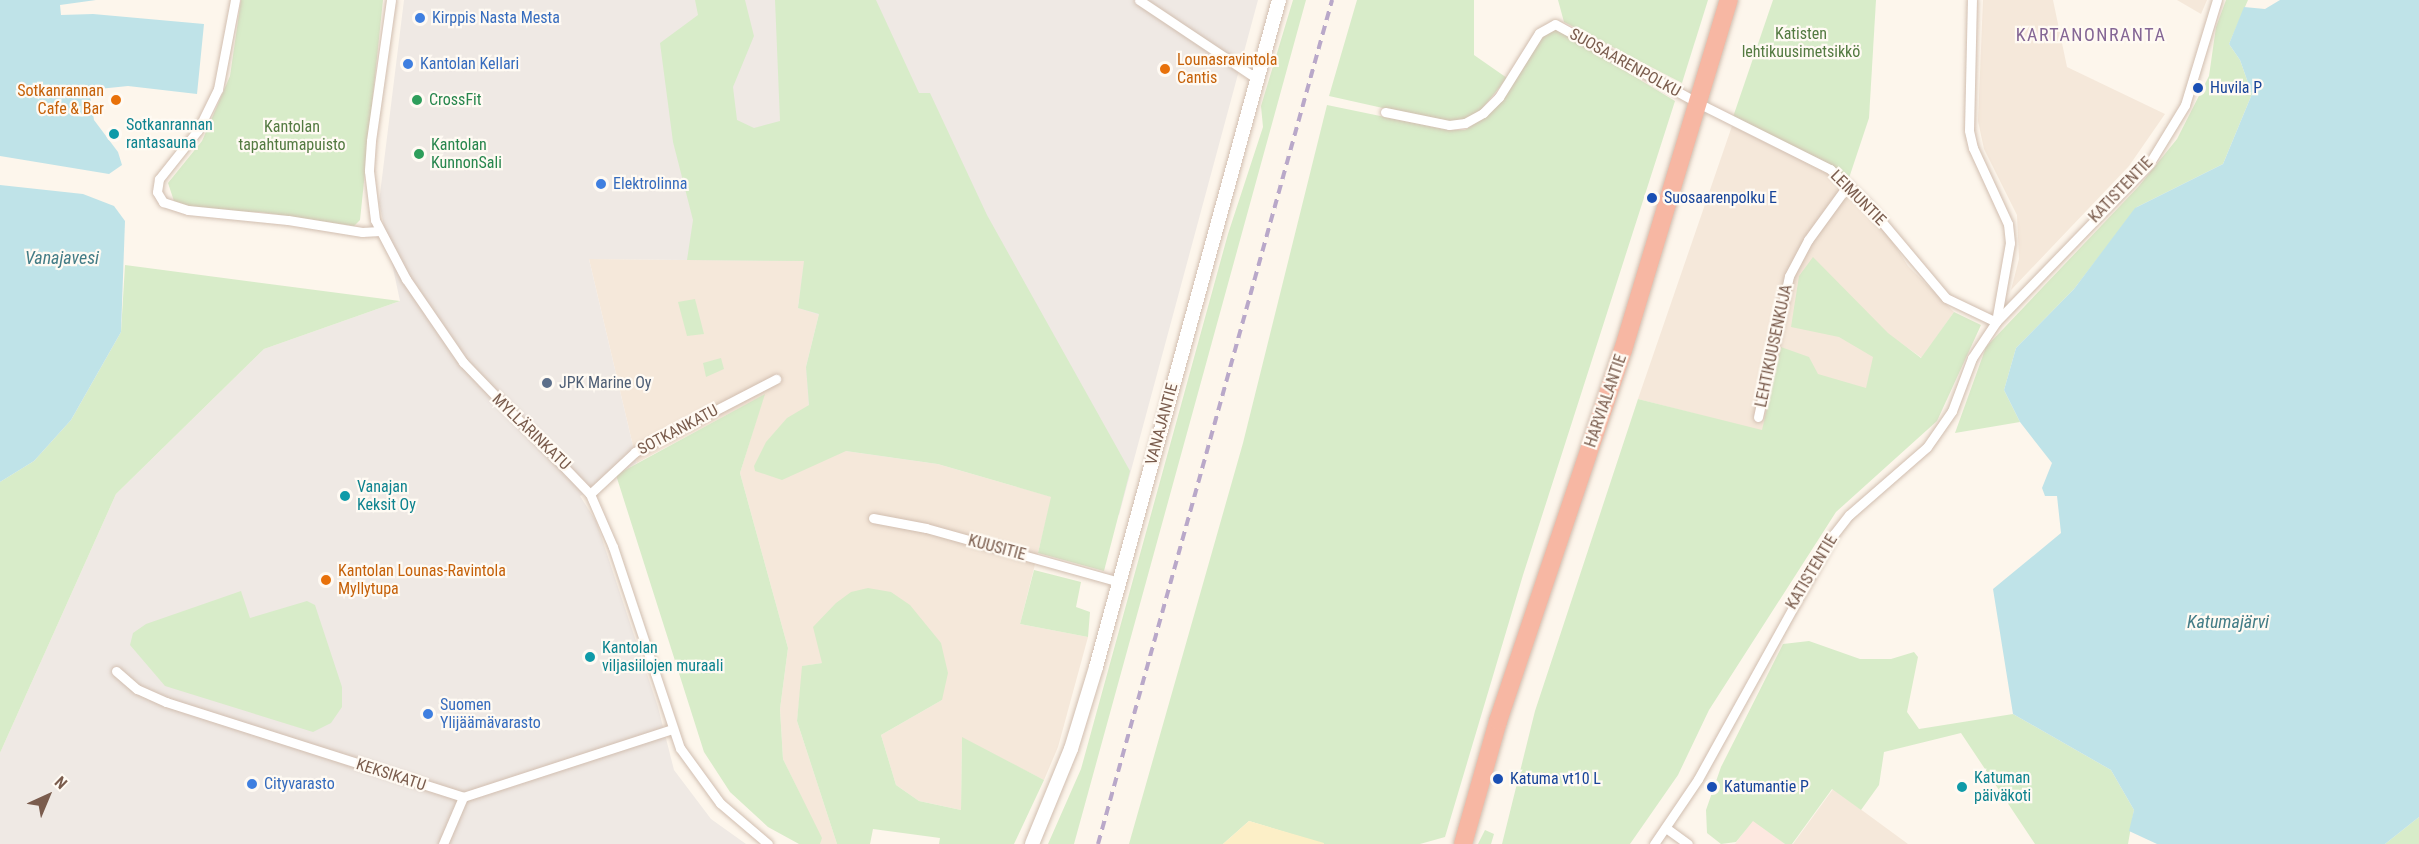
<!DOCTYPE html>
<html>
<head>
<meta charset="utf-8">
<style>
	body { margin:0 }
	#map { position:relative; width:2419px; height:844px; overflow:hidden; background:#fdf6ec; font-family:"Roboto Condensed",sans-serif }
	div>[style] { position:absolute }
	[style*='--x'] { left:calc(var(--x)*1px); top:calc(var(--y)*1px); width:calc(var(--w)*1px); rotate:calc(var(--a)*1deg) }
	.residential>* { inset:0; background:#f5e8da }
	.commercial>* { inset:0; background:#fde8e0 }
	.industrial>* { inset:0; background:#efe9e4 }
	.green>* { inset:0; background:#d8ecc9 }
	.sand>* { inset:0; background:#fcefc7 }
	.water>* { inset:0; background:#bfe3e8 }
	.roads { filter:drop-shadow(0 0 2px #d1beb0) drop-shadow(0 0 2px #d1beb0) }
	.street>* { height:9px; margin:-4.5px; padding:0 4.5px; transform-origin:4.5px; border-radius:4.5px; background:#fff }
	.secondary>* { height:14px; margin:-7px; padding:0 7px; transform-origin:7px; border-radius:7px; background:#fff }
	.highway>* { height:18px; margin:-9px; padding:0 9px; transform-origin:9px; border-radius:9px; background:#f7b7a3 }
	.rail>* { height:4px; margin-top:-2px; transform-origin:0; background:repeating-linear-gradient(90deg,#b9a8c9 0 9px,transparent 0 15px) }
	.dots>* { width:16px; height:16px; translate:-50% -50%; box-sizing:border-box; border:3px solid #fffaf3; border-radius:50% }
	span { translate:-50% -50%; white-space:nowrap; text-align:center; line-height:1.15; -webkit-text-stroke:4.5px #fffaf3; paint-order:stroke }
	.shop-label { font-size:16px; color:#366cbe }
	.left { translate:0 -50%; text-align:left }
	.park-label { font-size:16px; color:#537a41 }
	.food-label { font-size:16px; color:#c56008 }
	.right { translate:-100% -50%; text-align:right }
	.street-label { font-size:16px; color:#7a5c4d }
	.transit-label { font-size:16px; color:#164399 }
	.leisure-label { font-size:16px; color:#27864d }
	.culture-label { font-size:16px; color:#0d838f }
	.service-label { font-size:16px; color:#4e5e75 }
	.neighbourhood-label { font-size:18px; color:#846695; letter-spacing:1.5px }
	.water-label { font-size:18px; color:#437c86; font-style:italic }
	.north { position:absolute; left:18px; top:766px; width:60px; height:60px; -webkit-text-stroke:4px #fffaf3; paint-order:stroke; rotate:44deg; font-size:16px; font-weight:700; line-height:24px; text-align:center; color:#7a5c4d }
	.north::after { content:''; display:block; margin:auto; width:21px; height:27px; background:#7a5c4d; clip-path:polygon(50% 0,100% 100%,50% 72%,0 100%) }
</style>
</head>
<body>
<div id="map">
	<div class="residential">
		<div style="clip-path:polygon(1983px 0,2053px 0,2067px 67px,2165px 114px,2129px 166px,2011px 290px,2019px 259px,2017px 215px,1984px 149px,1978px 121px)"></div>
		<div style="clip-path:polygon(2177px 0,2207px 0,2201px 14px)"></div>
		<div style="clip-path:polygon(1732px 126px,1827px 173px,1857px 199px,1887px 233px,1908px 266px,1954px 312px,1922px 358px,1888px 334px,1869px 399px,1762px 431px,1638px 399px)"></div>
		<div style="clip-path:polygon(589px 259px,805px 261px,798px 307px,819px 314px,806px 367px,846px 451px,938px 464px,1052px 497px,1020px 624px,1088px 637px,1058px 747px,1044px 780px,962px 738px,961px 810px,919px 801px,896px 785px,881px 735px,942px 700px,822px 663px,803px 666px,797px 721px,837px 844px,820px 844px,821px 838px,783px 759px,780px 709px,788px 648px,740px 473px,764px 395px,637px 463px)"></div>
		<div style="clip-path:polygon(1833px 789px,1908px 844px,1793px 844px)"></div>
	</div>
	<div class="commercial">
		<div style="clip-path:polygon(1753px 820px,1785px 844px,1735px 844px)"></div>
	</div>
	<div class="industrial">
		<div style="clip-path:polygon(404px 0,1258px 0,1119px 515px,938px 464px,846px 451px,810px 426px,806px 367px,819px 315px,798px 308px,804px 261px,589px 259px,637px 463px,580px 496px,596px 521px,658px 707px,674px 770px,711px 819px,746px 844px,0 844px,0 753px,116px 494px,264px 349px,400px 301px,379px 202px)"></div>
	</div>
	<div class="green">
		<div style="clip-path:polygon(241px 0,383px 0,360px 220px,354px 226px,260px 212px,205px 211px,174px 201px,168px 183px,202px 141px,230px 76px)"></div>
		<div style="clip-path:polygon(695px 0,745px 0,754px 36px,733px 87px,737px 120px,754px 128px,780px 121px,775px 0,876px 0,919px 93px,930px 93px,987px 215px,1130px 471px,1104px 571px,1038px 553px,1051px 497px,938px 464px,846px 451px,782px 480px,755px 471px,754px 466px,766px 442px,787px 418px,809px 405px,806px 367px,819px 314px,798px 308px,804px 261px,687px 260px,693px 220px,673px 142px,660px 43px,698px 15px)"></div>
		<div style="clip-path:polygon(1293px 0,1306px 0,1074px 844px,1048px 844px,1081px 769px,1228px 234px,1263px 127px,1261px 106px)"></div>
		<div style="clip-path:polygon(1357px 0,1474px 0,1474px 55px,1507px 78px,1481px 110px,1465px 121px,1450px 123px,1329px 96px)"></div>
		<div style="clip-path:polygon(1558px 0,1708px 0,1682px 83px,1564px 22px)"></div>
		<div style="clip-path:polygon(1773px 0,1876px 0,1869px 118px,1848px 181px,1733px 117px)"></div>
		<div style="clip-path:polygon(2226px 0,2248px 0,2229px 44px,2240px 60px,2252px 94px,2223px 164px,2137px 207px,2074px 289px,2016px 348px,2004px 390px,2020px 422px,1955px 433px,1986px 347px,2139px 186px,2177px 139px,2209px 76px,2216px 27px)"></div>
		<div style="clip-path:polygon(1554px 28px,1675px 101px,1523px 575px,1445px 837px,1420px 844px,1324px 844px,1249px 821px,1223px 844px,1129px 844px,1243px 443px,1327px 105px,1448px 130px,1465px 130px,1485px 117px,1547px 31px)"></div>
		<div style="clip-path:polygon(1813px 257px,1888px 333px,1921px 358px,1954px 312px,1981px 325px,1937px 421px,1836px 512px,1709px 710px,1678px 775px,1630px 844px,1502px 844px,1535px 711px,1638px 399px,1762px 430px,1781px 347px,1809px 357px,1818px 374px,1866px 388px,1873px 357px,1839px 337px,1791px 327px,1799px 276px)"></div>
		<div style="clip-path:polygon(125px 265px,400px 301px,264px 349px,116px 494px,0 753px,0 482px,34px 461px,71px 420px,121px 332px)"></div>
		<div style="clip-path:polygon(695px 299px,704px 334px,687px 336px,678px 302px)"></div>
		<div style="clip-path:polygon(721px 358px,724px 369px,706px 377px,703px 363px)"></div>
		<div style="clip-path:polygon(765px 394px,740px 473px,788px 648px,780px 709px,783px 759px,822px 838px,820px 844px,799px 844px,768px 827px,730px 792px,704px 752px,616px 475px)"></div>
		<div style="clip-path:polygon(1034px 570px,1081px 582px,1076px 607px,1090px 612px,1088px 637px,1020px 624px)"></div>
		<div style="clip-path:polygon(868px 588px,891px 592px,910px 605px,941px 643px,948px 673px,942px 700px,881px 735px,896px 785px,919px 801px,961px 810px,962px 737px,1044px 780px,1014px 844px,939px 844px,940px 838px,873px 829px,870px 844px,837px 844px,797px 721px,802px 666px,822px 663px,813px 627px,836px 603px,851px 592px)"></div>
		<div style="clip-path:polygon(241px 591px,250px 618px,307px 601px,315px 605px,342px 687px,342px 707px,331px 723px,313px 732px,165px 686px,130px 645px,133px 633px,146px 624px)"></div>
		<div style="clip-path:polygon(1809px 641px,1860px 659px,1891px 659px,1914px 652px,1918px 657px,1907px 712px,1919px 729px,2013px 714px,2111px 770px,2134px 810px,2128px 844px,2035px 844px,1961px 733px,1884px 752px,1879px 785px,1861px 810px,1832px 789px,1792px 844px,1785px 844px,1753px 821px,1736px 842px,1721px 844px,1707px 833px,1706px 810px,1721px 767px,1783px 644px)"></div>
		<div style="clip-path:polygon(2419px 817px,2419px 844px,2385px 844px)"></div>
		<div style="clip-path:polygon(1485px 830px,1494px 834px,1491px 844px,1478px 844px)"></div>
	</div>
	<div class="sand">
		<div style="clip-path:polygon(1249px 821px,1324px 843px,1324px 844px,1223px 844px)"></div>
	</div>
	<div class="water">
		<div style="clip-path:polygon(0 0,96px 0,60px 5px,61px 15px,93px 14px,204px 24px,197px 94px,128px 86px,89px 90px,94px 120px,118px 152px,122px 165px,109px 174px,0 156px)"></div>
		<div style="clip-path:polygon(2280px 0,2419px 0,2419px 817px,2385px 844px,2157px 844px,2129px 831px,2134px 810px,2111px 770px,2013px 714px,1993px 589px,2061px 533px,2057px 496px,2045px 496px,2042px 488px,2052px 463px,2020px 422px,2004px 390px,2016px 348px,2074px 289px,2135px 208px,2223px 164px,2252px 94px,2240px 60px,2229px 44px,2244px 7px,2265px 9px)"></div>
		<div style="clip-path:polygon(0 185px,83px 194px,114px 206px,125px 221px,121px 332px,71px 420px,34px 461px,0 482px)"></div>
	</div>
	<div class="roads">
		<div class="street">
			<div style="--x:235;--y:0;--w:91;--a:100.8"></div>
			<div style="--x:218;--y:89;--w:46;--a:116"></div>
			<div style="--x:198;--y:130;--w:63;--a:128.5"></div>
			<div style="--x:159;--y:179;--w:13;--a:99"></div>
			<div style="--x:157;--y:192;--w:12;--a:59"></div>
			<div style="--x:163;--y:202;--w:26;--a:18"></div>
			<div style="--x:188;--y:210;--w:100;--a:5.7"></div>
			<div style="--x:288;--y:220;--w:75;--a:9.2"></div>
			<div style="--x:362;--y:232;--w:18;--a:-3"></div>
			<div style="--x:391;--y:0;--w:142;--a:98.1"></div>
			<div style="--x:371;--y:141;--w:30;--a:94"></div>
			<div style="--x:369;--y:171;--w:49;--a:83"></div>
			<div style="--x:375;--y:220;--w:67;--a:62.3"></div>
			<div style="--x:406;--y:279;--w:101;--a:55.5"></div>
			<div style="--x:463;--y:362;--w:183;--a:46.1"></div>
			<div style="--x:590;--y:494;--w:58;--a:66.5"></div>
			<div style="--x:613;--y:547;--w:212;--a:71.6"></div>
			<div style="--x:680;--y:748;--w:68;--a:54"></div>
			<div style="--x:720;--y:803;--w:63;--a:40.5"></div>
			<div style="--x:1139;--y:0;--w:141;--a:33.7"></div>
			<div style="--x:1385;--y:112;--w:65;--a:11.5"></div>
			<div style="--x:1449;--y:125;--w:16;--a:-7"></div>
			<div style="--x:1465;--y:123;--w:21;--a:-29"></div>
			<div style="--x:1483;--y:113;--w:23;--a:-45"></div>
			<div style="--x:1499;--y:97;--w:75;--a:-58"></div>
			<div style="--x:1539;--y:33;--w:18;--a:-29"></div>
			<div style="--x:1555;--y:24;--w:163;--a:28.9"></div>
			<div style="--x:1698;--y:103;--w:148;--a:26.6"></div>
			<div style="--x:1830;--y:169;--w:50;--a:43.4"></div>
			<div style="--x:1866;--y:203;--w:124;--a:49.9"></div>
			<div style="--x:1946;--y:298;--w:55;--a:25.6"></div>
			<div style="--x:1996;--y:322;--w:80;--a:-80"></div>
			<div style="--x:2010;--y:243;--w:19;--a:-96"></div>
			<div style="--x:2008;--y:224;--w:84;--a:-114.7"></div>
			<div style="--x:1973;--y:148;--w:18;--a:-103"></div>
			<div style="--x:1969;--y:130;--w:130;--a:-88.7"></div>
			<div style="--x:1758;--y:417;--w:144;--a:-77.6"></div>
			<div style="--x:1789;--y:276;--w:41;--a:-62.2"></div>
			<div style="--x:1808;--y:240;--w:68;--a:-54"></div>
			<div style="--x:590;--y:494;--w:62;--a:-43"></div>
			<div style="--x:635;--y:452;--w:159;--a:-27.4"></div>
			<div style="--x:873;--y:518;--w:54;--a:10.7"></div>
			<div style="--x:926;--y:528;--w:200;--a:15.6"></div>
			<div style="--x:116;--y:671;--w:28;--a:41"></div>
			<div style="--x:137;--y:689;--w:32;--a:24"></div>
			<div style="--x:166;--y:702;--w:312;--a:17.7"></div>
			<div style="--x:463;--y:797;--w:220;--a:-18"></div>
			<div style="--x:1666;--y:828;--w:27;--a:36"></div>
			<div style="--x:443;--y:844;--w:51;--a:-66.9"></div>
			<div style="--x:1654;--y:844;--w:78;--a:-55.9"></div>
			<div style="--x:1698;--y:779;--w:280;--a:-61"></div>
			<div style="--x:1834;--y:534;--w:24;--a:-52"></div>
			<div style="--x:1849;--y:515;--w:103;--a:-41.1"></div>
			<div style="--x:1927;--y:447;--w:44;--a:-55.2"></div>
			<div style="--x:1952;--y:411;--w:57;--a:-69.3"></div>
			<div style="--x:1972;--y:358;--w:43;--a:-56.3"></div>
			<div style="--x:1996;--y:322;--w:220;--a:-45.9"></div>
			<div style="--x:2149;--y:164;--w:69;--a:-58.6"></div>
			<div style="--x:2185;--y:105;--w:110;--a:-73.1"></div>
		</div>
		<div class="secondary">
			<div style="--x:1032;--y:844;--w:103;--a:-67.7"></div>
			<div style="--x:1071;--y:749;--w:86;--a:-73"></div>
			<div style="--x:1096;--y:667;--w:692;--a:-74.66"></div>
		</div>
		<div class="highway">
			<div style="--x:1463;--y:844;--w:128;--a:-74.1"></div>
			<div style="--x:1498;--y:721;--w:391;--a:-71.4"></div>
			<div style="--x:1623;--y:350;--w:366;--a:-73.2"></div>
		</div>
	</div>
	<div class="rail">
		<div style="--x:1098;--y:844;--w:876;--a:-74.5"></div>
	</div>
	<div class="dots">
		<div style="left:420px;top:18px;background:#3f7fe0"></div>
		<div style="left:408px;top:64px;background:#3f7fe0"></div>
		<div style="left:1165px;top:69px;background:#e8710a"></div>
		<div style="left:2198px;top:88px;background:#1a4fb4"></div>
		<div style="left:116px;top:100px;background:#e8710a"></div>
		<div style="left:417px;top:100px;background:#2e9e5b"></div>
		<div style="left:114px;top:134px;background:#0f9aa8"></div>
		<div style="left:419px;top:154px;background:#2e9e5b"></div>
		<div style="left:601px;top:184px;background:#3f7fe0"></div>
		<div style="left:1652px;top:198px;background:#1a4fb4"></div>
		<div style="left:547px;top:383px;background:#5c6f8a"></div>
		<div style="left:345px;top:496px;background:#0f9aa8"></div>
		<div style="left:326px;top:580px;background:#e8710a"></div>
		<div style="left:590px;top:657px;background:#0f9aa8"></div>
		<div style="left:428px;top:714px;background:#3f7fe0"></div>
		<div style="left:1498px;top:779px;background:#1a4fb4"></div>
		<div style="left:252px;top:784px;background:#3f7fe0"></div>
		<div style="left:1712px;top:787px;background:#1a4fb4"></div>
		<div style="left:1962px;top:787px;background:#0f9aa8"></div>
	</div>
	<div class="shop-label">
		<span class="left" style="left:432px;top:18px">Kirppis Nasta Mesta</span>
		<span class="left" style="left:420px;top:64px">Kantolan Kellari</span>
		<span class="left" style="left:613px;top:184px">Elektrolinna</span>
		<span class="left" style="left:440px;top:714px">Suomen<br>Ylijäämävarasto</span>
		<span class="left" style="left:264px;top:784px">Cityvarasto</span>
	</div>
	<div class="park-label">
		<span style="left:1801px;top:43px">Katisten<br>lehtikuusimetsikkö</span>
		<span style="left:292px;top:136px">Kantolan<br>tapahtumapuisto</span>
	</div>
	<div class="food-label">
		<span class="left" style="left:1177px;top:69px">Lounasravintola<br>Cantis</span>
		<span class="right" style="left:104px;top:100px">Sotkanrannan<br>Cafe &amp; Bar</span>
		<span class="left" style="left:338px;top:580px">Kantolan Lounas-Ravintola<br>Myllytupa</span>
	</div>
	<div class="street-label">
		<span style="left:1625px;top:63px;rotate:29deg">SUOSAARENPOLKU</span>
		<span style="left:2121px;top:190px;rotate:-46deg">KATISTENTIE</span>
		<span style="left:1858px;top:198px;rotate:45deg">LEIMUNTIE</span>
		<span style="left:1774px;top:346px;rotate:-78deg">LEHTIKUUSENKUJA</span>
		<span style="left:1606px;top:401px;rotate:-71deg">HARVIALANTIE</span>
		<span style="left:1162px;top:424px;rotate:-75deg">VANAJANTIE</span>
		<span style="left:678px;top:430px;rotate:-28deg">SOTKANKATU</span>
		<span style="left:531px;top:432px;rotate:44deg">MYLLÄRINKATU</span>
		<span style="left:997px;top:548px;rotate:15deg">KUUSITIE</span>
		<span style="left:1812px;top:572px;rotate:-59deg">KATISTENTIE</span>
		<span style="left:391px;top:775px;rotate:18deg">KEKSIKATU</span>
	</div>
	<div class="transit-label">
		<span class="left" style="left:2210px;top:88px">Huvila P</span>
		<span class="left" style="left:1664px;top:198px">Suosaarenpolku E</span>
		<span class="left" style="left:1510px;top:779px">Katuma vt10 L</span>
		<span class="left" style="left:1724px;top:787px">Katumantie P</span>
	</div>
	<div class="leisure-label">
		<span class="left" style="left:429px;top:100px">CrossFit</span>
		<span class="left" style="left:431px;top:154px">Kantolan<br>KunnonSali</span>
	</div>
	<div class="culture-label">
		<span class="left" style="left:126px;top:134px">Sotkanrannan<br>rantasauna</span>
		<span class="left" style="left:357px;top:496px">Vanajan<br>Keksit Oy</span>
		<span class="left" style="left:602px;top:657px">Kantolan<br>viljasiilojen muraali</span>
		<span class="left" style="left:1974px;top:787px">Katuman<br>päiväkoti</span>
	</div>
	<div class="service-label">
		<span class="left" style="left:559px;top:383px">JPK Marine Oy</span>
	</div>
	<div class="neighbourhood-label">
		<span style="left:2091px;top:35px">KARTANONRANTA</span>
	</div>
	<div class="water-label">
		<span style="left:62px;top:258px">Vanajavesi</span>
		<span style="left:2228px;top:622px">Katumajärvi</span>
	</div>
	<div class="north">N</div>
</div>
</body>
</html>
